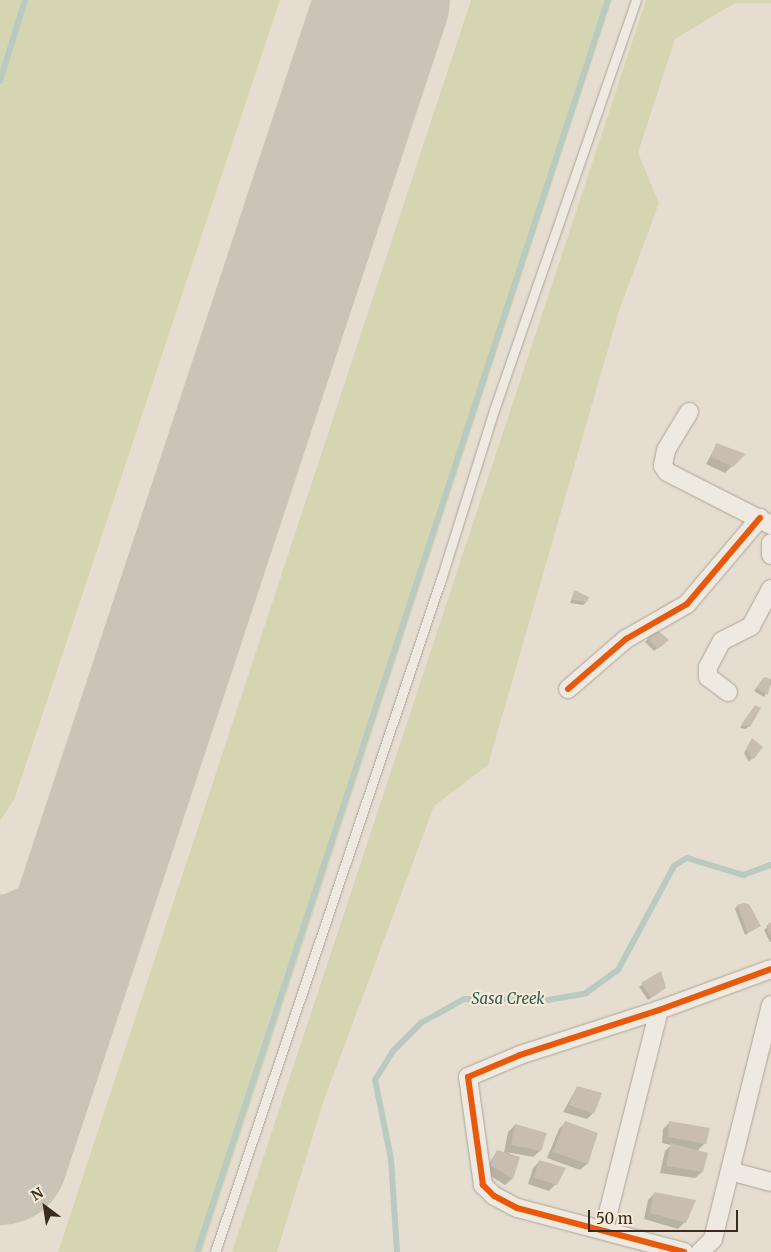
<!DOCTYPE html>
<html>
<head>
<meta charset="utf-8">
<style>
	body { margin:0 }
	#map { position:relative; width:771px; height:1252px; overflow:hidden; background:#e5ded0; font-family:Merriweather,serif }
	div>[style] { position:absolute }
	[style*='--x'] { left:calc(var(--x)*1px); top:calc(var(--y)*1px); width:calc(var(--w)*1px); rotate:calc(var(--a)*1deg) }
	.green>* { inset:0; background:#d6d5b2 }
	.shadow>* { inset:0; background:#0003 }
	.stream>* { height:6px; margin:-3px; padding:0 3px; transform-origin:3px; border-radius:3px; background:#bacac0 }
	.taxiway>* { height:54px; margin:-27px; padding:0 27px; transform-origin:27px; border-radius:27px; background:#cac3b8 }
	.runway>* { height:135px; margin:-67.5px; padding:0 67.5px; transform-origin:67.5px; border-radius:67.5px; background:#cac3b8 }
	.building>* { inset:0; background:#c9bcb1 }
	.roads { filter:drop-shadow(0 0 1px #aba398) drop-shadow(0 0 1px #aba398) }
	.lane>* { height:9px; margin:-4.5px; padding:0 4.5px; transform-origin:4.5px; border-radius:4.5px; background:#eee9e1 }
	.street>* { height:18px; margin:-9px; padding:0 9px; transform-origin:9px; border-radius:9px; background:#eee9e1 }
	.cycleway>* { height:6px; margin:-3px; padding:0 3px; transform-origin:3px; border-radius:3px; background:#e8590c }
	span { translate:-50% -50%; white-space:nowrap; text-align:center; line-height:1.15; -webkit-text-stroke:4px #f6ebd6; paint-order:stroke }
	.water-label { font-size:15px; color:#2f5a55; font-style:italic }
	.north { position:absolute; left:20px; top:1182px; width:50px; height:50px; -webkit-text-stroke:4px #f6ebd6; paint-order:stroke; rotate:329deg; font-size:14px; font-weight:700; line-height:20px; text-align:center; color:#3a2b20 }
	.north::after { content:''; display:block; margin:auto; width:18px; height:22px; background:#3a2b20; clip-path:polygon(50% 0,100% 100%,50% 72%,0 100%) }
	.scale { position:absolute; left:588px; top:1210px; width:150px; height:22px; box-sizing:border-box; border:2px solid #3a2b20; border-top:0; padding-left:6px; font-size:15px; line-height:18px; white-space:nowrap; color:#3a2b20; -webkit-text-stroke:4px #f6ebd6; paint-order:stroke }
</style>
</head>
<body>
<div id="map">
	<div class="green">
		<div style="clip-path:polygon(0 0,280px 0,14px 800px,0 821px)"></div>
		<div style="clip-path:polygon(471px 0,612px 0,202px 1252px,58px 1252px)"></div>
		<div style="clip-path:polygon(646px 0,771px 0,771px 3px,735px 3px,675px 39px,638px 153px,659px 203px,619px 311px,488px 765px,434px 806px,324px 1100px,277px 1252px,232px 1252px)"></div>
	</div>
	<div class="shadow">
		<div style="clip-path:polygon(717px 444px,744px 454px,725px 473px,706px 464px)"></div>
		<div style="clip-path:polygon(574px 592px,586px 602px,583px 605px,570px 603px)"></div>
		<div style="clip-path:polygon(656px 631px,665px 642px,654px 651px,645px 642px)"></div>
		<div style="clip-path:polygon(764px 678px,771px 680px,771px 684px,764px 697px,754px 691px)"></div>
		<div style="clip-path:polygon(752px 710px,749px 726px,746px 729px,740px 728px)"></div>
		<div style="clip-path:polygon(752px 740px,761px 747px,749px 762px,744px 753px)"></div>
		<div style="clip-path:polygon(737px 906px,756px 928px,745px 935px,735px 909px)"></div>
		<div style="clip-path:polygon(771px 924px,771px 942px,770px 942px,764px 930px)"></div>
		<div style="clip-path:polygon(660px 973px,661px 991px,648px 1000px,639px 987px)"></div>
		<div style="clip-path:polygon(577px 1087px,593px 1113px,587px 1119px,563px 1112px)"></div>
		<div style="clip-path:polygon(566px 1122px,597px 1134px,587px 1164px,580px 1170px,547px 1158px,559px 1129px)"></div>
		<div style="clip-path:polygon(669px 1123px,705px 1143px,697px 1151px,702px 1172px,695px 1178px,660px 1173px,665px 1151px,671px 1145px,662px 1143px,663px 1129px)"></div>
		<div style="clip-path:polygon(515px 1125px,540px 1151px,533px 1157px,507px 1152px,519px 1158px,512px 1179px,505px 1185px,484px 1172px,497px 1151px,504px 1153px,508px 1132px)"></div>
		<div style="clip-path:polygon(539px 1162px,556px 1184px,549px 1191px,528px 1184px,533px 1168px)"></div>
		<div style="clip-path:polygon(654px 1194px,685px 1222px,678px 1229px,644px 1219px,648px 1200px)"></div>
	</div>
	<div class="stream">
		<div style="--x:0;--y:81;--w:85;--a:-72.8"></div>
		<div style="--x:197;--y:1252;--w:1318;--a:-71.83"></div>
		<div style="--x:397;--y:1252;--w:93;--a:-93.7"></div>
		<div style="--x:391;--y:1159;--w:81;--a:-101.4"></div>
		<div style="--x:375;--y:1080;--w:34;--a:-58"></div>
		<div style="--x:393;--y:1051;--w:40;--a:-45"></div>
		<div style="--x:421;--y:1023;--w:49;--a:-29.2"></div>
		<div style="--x:464;--y:999;--w:84;--a:0.7"></div>
		<div style="--x:548;--y:1000;--w:39;--a:-10"></div>
		<div style="--x:586;--y:993;--w:39;--a:-36"></div>
		<div style="--x:618;--y:970;--w:118;--a:-61.7"></div>
		<div style="--x:674;--y:866;--w:15;--a:-32"></div>
		<div style="--x:687;--y:858;--w:59;--a:16.9"></div>
		<div style="--x:743;--y:875;--w:30;--a:-20"></div>
	</div>
	<div class="taxiway">
		<div style="--x:0;--y:922;--w:13;--a:-9"></div>
		<div style="--x:13;--y:920;--w:47;--a:-23.8"></div>
		<div style="--x:56;--y:901;--w:38;--a:-42"></div>
		<div style="--x:84;--y:876;--w:34;--a:-58"></div>
		<div style="--x:0;--y:958;--w:40;--a:57.1"></div>
		<div style="--x:22;--y:992;--w:40;--a:78"></div>
		<div style="--x:30;--y:1031;--w:37;--a:90"></div>
	</div>
	<div class="runway">
		<div style="--x:0;--y:1157;--w:1218;--a:-71.73"></div>
	</div>
	<div class="building">
		<div style="clip-path:polygon(716px 443px,746px 454px,733px 467px,711px 457px)"></div>
		<div style="clip-path:polygon(574px 590px,589px 597px,587px 602px,572px 600px)"></div>
		<div style="clip-path:polygon(656px 629px,669px 640px,658px 649px,647px 638px)"></div>
		<div style="clip-path:polygon(764px 677px,771px 679px,768px 695px,756px 688px)"></div>
		<div style="clip-path:polygon(755px 705px,761px 708px,750px 727px,741px 725px)"></div>
		<div style="clip-path:polygon(752px 738px,763px 747px,753px 760px,746px 749px)"></div>
		<div style="clip-path:polygon(744px 903px,749px 904px,761px 926px,748px 933px,737px 905px)"></div>
		<div style="clip-path:polygon(771px 922px,771px 936px,766px 926px)"></div>
		<div style="clip-path:polygon(661px 971px,666px 988px,651px 998px,641px 983px)"></div>
		<div style="clip-path:polygon(577px 1086px,602px 1093px,594px 1114px,569px 1105px)"></div>
		<div style="clip-path:polygon(565px 1121px,598px 1133px,588px 1164px,553px 1152px)"></div>
		<div style="clip-path:polygon(669px 1121px,710px 1128px,706px 1144px,668px 1137px)"></div>
		<div style="clip-path:polygon(515px 1124px,547px 1133px,541px 1151px,511px 1145px)"></div>
		<div style="clip-path:polygon(671px 1143px,708px 1153px,703px 1172px,666px 1166px)"></div>
		<div style="clip-path:polygon(497px 1150px,520px 1157px,513px 1179px,490px 1165px)"></div>
		<div style="clip-path:polygon(539px 1160px,566px 1168px,557px 1185px,534px 1178px)"></div>
		<div style="clip-path:polygon(654px 1192px,696px 1200px,686px 1223px,650px 1213px)"></div>
	</div>
	<div class="roads">
		<div class="lane">
			<div style="--x:215;--y:1252;--w:713;--a:-71.44"></div>
			<div style="--x:442;--y:576;--w:174;--a:-72.6"></div>
			<div style="--x:494;--y:410;--w:434;--a:-70.9"></div>
		</div>
		<div class="street">
			<div style="--x:689;--y:412;--w:44;--a:121.2"></div>
			<div style="--x:666;--y:450;--w:16;--a:101"></div>
			<div style="--x:663;--y:466;--w:7;--a:56"></div>
			<div style="--x:667;--y:472;--w:117;--a:27"></div>
			<div style="--x:771;--y:543;--w:12;--a:90"></div>
			<div style="--x:568;--y:689;--w:77;--a:-40.8"></div>
			<div style="--x:626;--y:639;--w:70;--a:-29.8"></div>
			<div style="--x:687;--y:604;--w:113;--a:-49.7"></div>
			<div style="--x:728;--y:692;--w:25;--a:-143"></div>
			<div style="--x:708;--y:677;--w:10;--a:-90"></div>
			<div style="--x:708;--y:667;--w:30;--a:-62"></div>
			<div style="--x:722;--y:641;--w:33;--a:-27"></div>
			<div style="--x:751;--y:626;--w:42;--a:-61.6"></div>
			<div style="--x:730;--y:1171;--w:42;--a:15"></div>
			<div style="--x:604;--y:1229;--w:226;--a:-75.9"></div>
			<div style="--x:684;--y:1252;--w:173;--a:-165.2"></div>
			<div style="--x:517;--y:1208;--w:26;--a:-152"></div>
			<div style="--x:494;--y:1196;--w:16;--a:-135"></div>
			<div style="--x:483;--y:1185;--w:109;--a:-97.9"></div>
			<div style="--x:468;--y:1077;--w:56;--a:-22.9"></div>
			<div style="--x:520;--y:1055;--w:146;--a:-17.9"></div>
			<div style="--x:659;--y:1010;--w:119;--a:-20.1"></div>
			<div style="--x:700;--y:1252;--w:18;--a:-45"></div>
			<div style="--x:713;--y:1239;--w:241;--a:-76.1"></div>
		</div>
	</div>
	<div class="cycleway">
		<div style="--x:568;--y:689;--w:77;--a:-40.8"></div>
		<div style="--x:626;--y:639;--w:70;--a:-29.8"></div>
		<div style="--x:687;--y:604;--w:113;--a:-49.7"></div>
		<div style="--x:684;--y:1252;--w:173;--a:-165.2"></div>
		<div style="--x:517;--y:1208;--w:26;--a:-152"></div>
		<div style="--x:494;--y:1196;--w:16;--a:-135"></div>
		<div style="--x:483;--y:1185;--w:109;--a:-97.9"></div>
		<div style="--x:468;--y:1077;--w:56;--a:-22.9"></div>
		<div style="--x:520;--y:1055;--w:146;--a:-17.9"></div>
		<div style="--x:659;--y:1010;--w:119;--a:-20.1"></div>
	</div>
	<div class="water-label">
		<span style="left:508px;top:999px">Sasa Creek</span>
	</div>
	<div class="north">N</div>
	<div class="scale">50 m</div>
</div>
</body>
</html>
